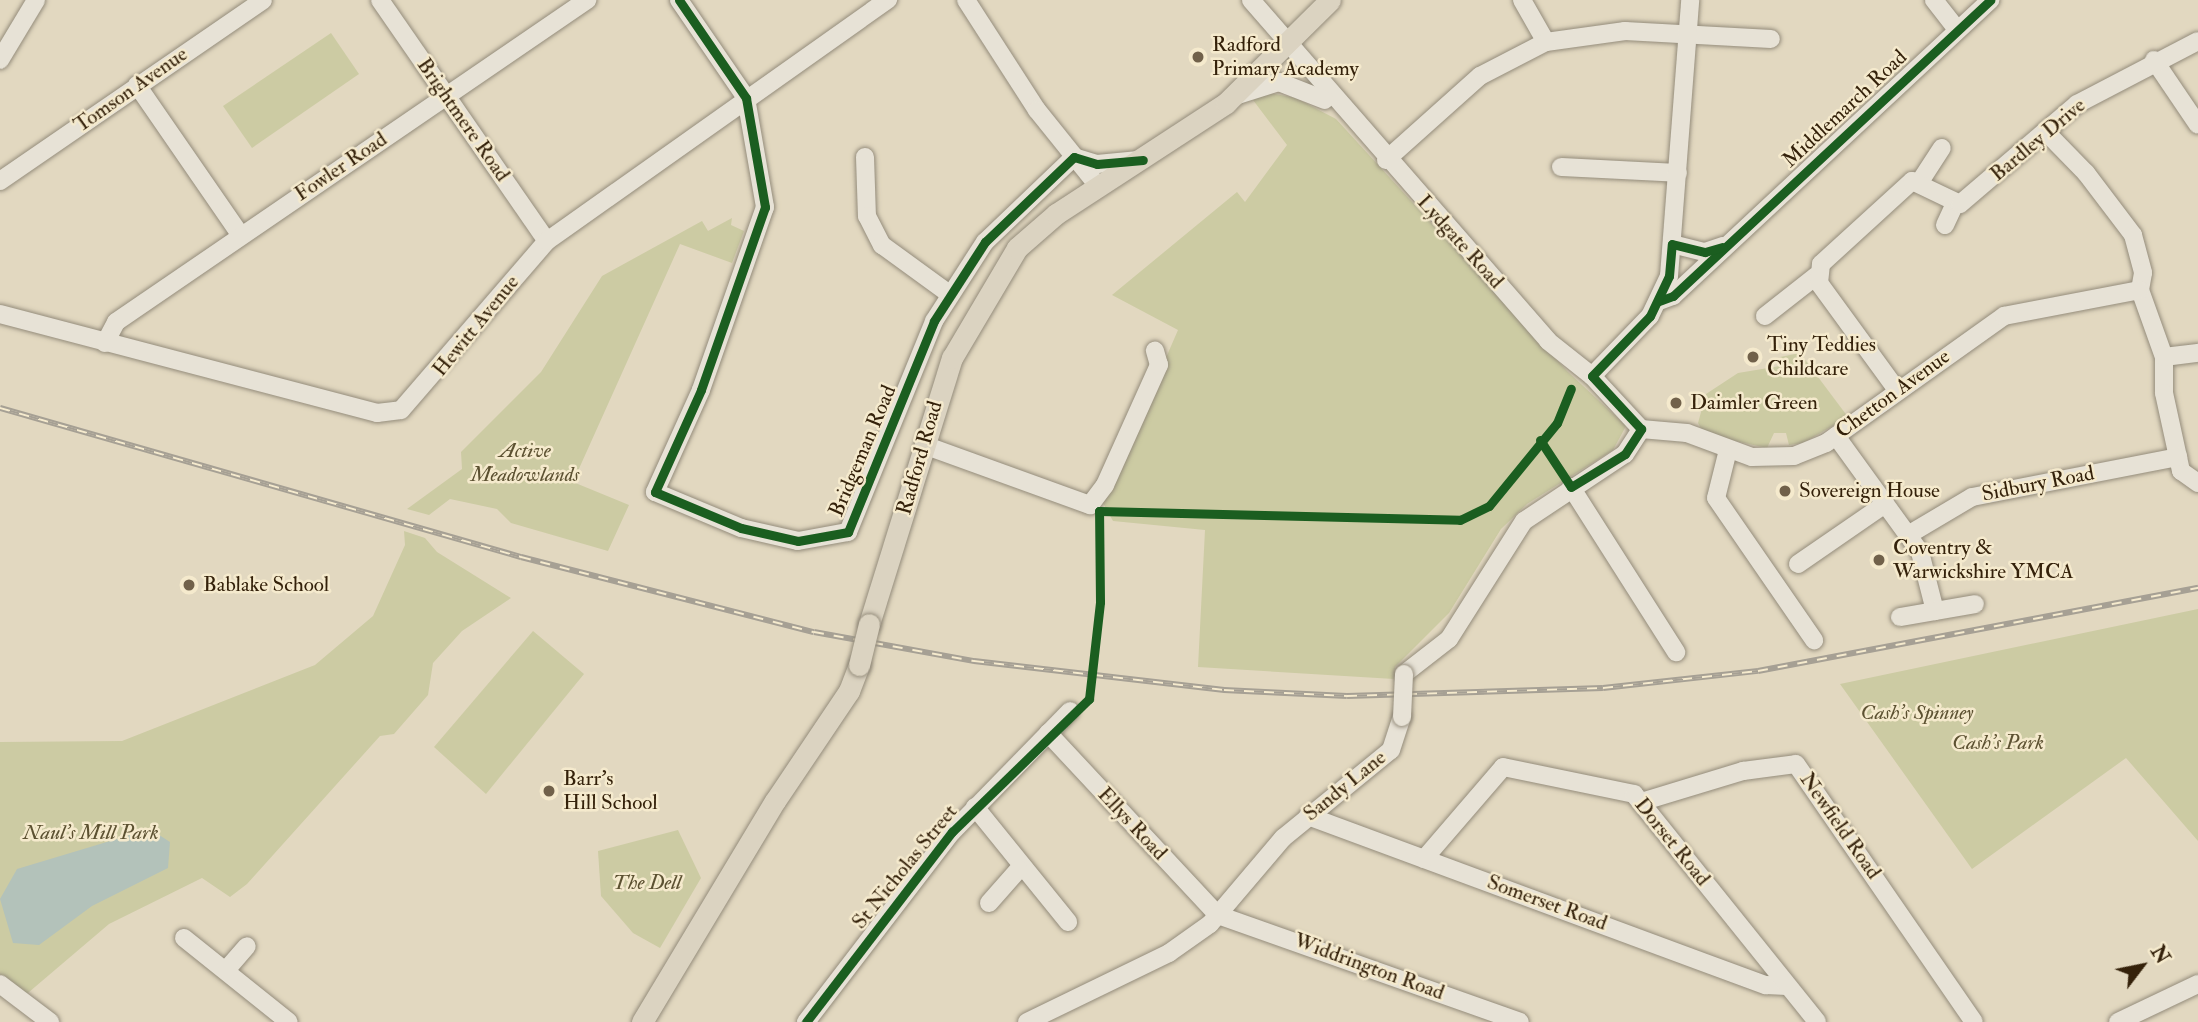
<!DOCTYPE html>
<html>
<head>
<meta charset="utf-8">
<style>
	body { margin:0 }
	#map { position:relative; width:2198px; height:1022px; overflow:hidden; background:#e2d8c0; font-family:"IM FELL Double Pica",serif }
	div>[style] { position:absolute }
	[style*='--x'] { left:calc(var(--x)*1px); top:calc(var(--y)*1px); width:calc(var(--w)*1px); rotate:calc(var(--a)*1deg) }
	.green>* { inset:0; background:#cccba3 }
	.water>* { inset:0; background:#b3c2ba }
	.roads { filter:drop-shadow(0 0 2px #948c7b) drop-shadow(0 0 2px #948c7b) }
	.minor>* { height:18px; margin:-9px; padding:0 9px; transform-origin:9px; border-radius:9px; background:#e7e2d6 }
	.major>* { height:21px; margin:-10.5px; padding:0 10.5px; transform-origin:10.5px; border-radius:10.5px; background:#dbd3c1 }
	.rail>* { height:6px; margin-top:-3px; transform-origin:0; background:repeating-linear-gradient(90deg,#f5eacd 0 10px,#a6a094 0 20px); box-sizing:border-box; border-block:2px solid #a6a094 }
	.bridges { filter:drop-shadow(0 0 2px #948c7b) drop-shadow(0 0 2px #948c7b) }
	.minor-bridge>* { height:18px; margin:-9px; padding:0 9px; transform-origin:9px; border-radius:9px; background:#e7e2d6 }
	.major-bridge>* { height:21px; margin:-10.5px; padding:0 10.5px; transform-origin:10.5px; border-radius:10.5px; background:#dbd3c1 }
	.cycleway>* { height:9px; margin:-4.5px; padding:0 4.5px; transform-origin:4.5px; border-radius:4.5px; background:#1b5e20 }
	.dots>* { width:19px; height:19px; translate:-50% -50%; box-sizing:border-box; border:4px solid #f5eacd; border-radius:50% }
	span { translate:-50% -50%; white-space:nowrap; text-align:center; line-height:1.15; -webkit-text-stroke:5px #f5eacd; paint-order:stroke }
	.poi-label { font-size:21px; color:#34210a }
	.left { translate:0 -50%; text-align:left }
	.street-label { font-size:21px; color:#34210a }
	.park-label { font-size:21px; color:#5c5131; font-style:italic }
	.north { position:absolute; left:2107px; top:931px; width:70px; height:70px; -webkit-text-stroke:5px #f5eacd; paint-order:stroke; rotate:58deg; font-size:19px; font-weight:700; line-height:28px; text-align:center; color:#34210a }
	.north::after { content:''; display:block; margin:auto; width:24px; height:32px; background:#34210a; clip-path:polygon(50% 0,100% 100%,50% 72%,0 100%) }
</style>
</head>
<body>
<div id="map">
	<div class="green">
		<div style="clip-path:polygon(331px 33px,359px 74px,252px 148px,223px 106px)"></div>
		<div style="clip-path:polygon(1270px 93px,1296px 98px,1336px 119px,1567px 371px,1626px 426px,1613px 450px,1527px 504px,1501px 529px,1449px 613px,1395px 667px,1394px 679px,1198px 667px,1205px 530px,1113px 521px,1103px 503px,1178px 330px,1112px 295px,1237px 192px,1245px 202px,1287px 145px,1253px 100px)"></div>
		<div style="clip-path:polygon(732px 218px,731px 225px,744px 231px,732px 263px,680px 244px,573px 482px,629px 505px,608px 551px,511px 523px,497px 509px,450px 499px,429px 515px,407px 509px,462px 469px,461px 452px,541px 372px,602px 276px,702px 221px,708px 231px)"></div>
		<div style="clip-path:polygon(1800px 353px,1848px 417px,1803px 443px,1789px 445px,1786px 433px,1774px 433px,1767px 448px,1704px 434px,1698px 423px,1706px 394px,1738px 373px,1780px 366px,1780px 357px)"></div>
		<div style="clip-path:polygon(404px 531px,425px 538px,437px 552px,511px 598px,462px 631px,433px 663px,428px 695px,394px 734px,380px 736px,247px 884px,230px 897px,202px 878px,109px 924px,22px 998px,0 975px,0 742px,122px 741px,315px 665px,373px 616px,405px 545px)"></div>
		<div style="clip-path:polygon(2198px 609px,2198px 841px,2126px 758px,1972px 869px,1840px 684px)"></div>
		<div style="clip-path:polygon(533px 631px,584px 674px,486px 794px,434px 747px)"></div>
		<div style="clip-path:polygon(678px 830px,701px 878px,660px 948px,633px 933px,601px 896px,598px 851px)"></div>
	</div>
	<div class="water">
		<div style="clip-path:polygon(150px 829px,170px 842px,168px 868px,92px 906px,39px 945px,13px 943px,0 899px,17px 869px)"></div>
	</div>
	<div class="roads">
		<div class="minor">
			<div style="--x:380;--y:0;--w:293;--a:55.3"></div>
			<div style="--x:679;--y:0;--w:119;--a:55.6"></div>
			<div style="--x:746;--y:98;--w:111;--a:80.1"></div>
			<div style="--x:765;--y:207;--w:194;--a:109.3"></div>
			<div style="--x:701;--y:390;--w:112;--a:114.3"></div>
			<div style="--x:655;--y:492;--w:93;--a:22.7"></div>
			<div style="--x:741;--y:528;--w:58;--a:12.8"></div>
			<div style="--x:798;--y:541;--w:51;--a:-10.2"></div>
			<div style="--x:848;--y:532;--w:228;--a:-67.8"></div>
			<div style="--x:934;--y:321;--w:94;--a:-57.2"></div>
			<div style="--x:985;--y:242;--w:123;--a:-43.7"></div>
			<div style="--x:1074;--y:157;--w:24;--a:17"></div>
			<div style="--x:1097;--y:164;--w:42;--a:-5.4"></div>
			<div style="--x:966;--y:0;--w:131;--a:57.2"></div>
			<div style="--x:1037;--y:110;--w:97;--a:51.2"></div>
			<div style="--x:1251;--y:0;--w:452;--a:48.9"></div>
			<div style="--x:1548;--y:341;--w:56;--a:38.5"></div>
			<div style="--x:1592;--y:376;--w:72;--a:47.2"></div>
			<div style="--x:1522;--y:0;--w:48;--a:60.3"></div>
			<div style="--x:1934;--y:0;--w:37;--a:52"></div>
			<div style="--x:0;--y:60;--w:70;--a:-59"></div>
			<div style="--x:2154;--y:60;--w:78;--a:55.9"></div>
			<div style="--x:137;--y:85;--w:183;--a:55.4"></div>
			<div style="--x:1238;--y:95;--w:43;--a:-17.6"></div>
			<div style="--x:1279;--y:82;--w:49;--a:21.4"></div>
			<div style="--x:2045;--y:131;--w:59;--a:45.7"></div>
			<div style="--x:2086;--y:173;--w:78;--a:52.8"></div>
			<div style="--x:2133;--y:235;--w:39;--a:75"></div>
			<div style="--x:2143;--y:273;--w:17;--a:100"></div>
			<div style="--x:2140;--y:290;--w:71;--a:70.3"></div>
			<div style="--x:2164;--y:357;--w:36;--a:90"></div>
			<div style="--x:2164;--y:393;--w:80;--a:77.7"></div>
			<div style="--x:2181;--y:471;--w:21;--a:35"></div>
			<div style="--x:865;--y:157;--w:59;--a:88.1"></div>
			<div style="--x:867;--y:216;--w:33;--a:63"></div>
			<div style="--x:882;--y:245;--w:82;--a:36"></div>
			<div style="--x:1386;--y:160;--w:126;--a:-41.8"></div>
			<div style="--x:1480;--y:76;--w:74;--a:-27.3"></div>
			<div style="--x:1546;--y:42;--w:80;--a:-7.9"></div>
			<div style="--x:1625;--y:31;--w:146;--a:3.1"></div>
			<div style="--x:1561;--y:167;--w:117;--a:2.9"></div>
			<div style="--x:1921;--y:180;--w:38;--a:-57"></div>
			<div style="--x:0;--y:181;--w:319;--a:-34.5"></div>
			<div style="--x:1945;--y:225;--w:23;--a:-65"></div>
			<div style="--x:1672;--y:244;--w:34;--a:14"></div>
			<div style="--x:1705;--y:252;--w:18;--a:-19"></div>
			<div style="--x:1659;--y:301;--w:15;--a:-20"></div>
			<div style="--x:1673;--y:296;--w:434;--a:-43"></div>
			<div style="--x:0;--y:314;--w:390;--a:14.7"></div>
			<div style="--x:377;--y:413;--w:24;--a:-7"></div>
			<div style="--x:401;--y:410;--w:223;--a:-49.2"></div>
			<div style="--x:547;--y:241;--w:418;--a:-35.3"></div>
			<div style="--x:1765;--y:316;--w:65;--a:-38.1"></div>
			<div style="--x:105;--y:343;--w:24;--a:-62"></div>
			<div style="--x:116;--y:322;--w:571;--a:-34.36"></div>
			<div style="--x:2164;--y:357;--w:34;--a:-7"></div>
			<div style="--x:1592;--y:376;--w:83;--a:-46"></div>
			<div style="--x:1650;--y:316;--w:44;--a:-64.6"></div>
			<div style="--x:1669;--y:276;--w:277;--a:-85.6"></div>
			<div style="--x:1897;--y:390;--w:132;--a:-126.1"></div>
			<div style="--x:1819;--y:283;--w:19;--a:-84"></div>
			<div style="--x:1821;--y:264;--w:123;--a:-42.4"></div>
			<div style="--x:1912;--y:181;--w:53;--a:25.6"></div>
			<div style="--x:1960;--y:204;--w:154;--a:-40.5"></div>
			<div style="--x:2077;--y:104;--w:136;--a:-27.5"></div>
			<div style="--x:1641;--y:429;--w:46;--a:5"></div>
			<div style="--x:1687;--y:433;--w:69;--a:20.3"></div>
			<div style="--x:1752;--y:457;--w:42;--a:-1.4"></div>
			<div style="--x:1794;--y:456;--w:35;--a:-22"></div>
			<div style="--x:1826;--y:443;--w:219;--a:-35.5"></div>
			<div style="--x:2004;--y:316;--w:138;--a:-10.8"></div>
			<div style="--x:1836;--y:436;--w:143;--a:54.1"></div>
			<div style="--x:1920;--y:552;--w:61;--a:75.7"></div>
			<div style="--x:924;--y:445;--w:177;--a:19.9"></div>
			<div style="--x:1090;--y:505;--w:25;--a:-53"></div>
			<div style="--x:1105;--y:485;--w:132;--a:-65.8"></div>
			<div style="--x:1159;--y:365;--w:15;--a:-106"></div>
			<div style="--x:1728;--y:450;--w:49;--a:104"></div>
			<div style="--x:1716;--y:498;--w:173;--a:55.4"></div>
			<div style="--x:1571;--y:487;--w:196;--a:57.5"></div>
			<div style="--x:1908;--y:535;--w:74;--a:-30.7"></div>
			<div style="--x:1972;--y:497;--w:210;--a:-11"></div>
			<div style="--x:1798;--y:564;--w:106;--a:-34.6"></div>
			<div style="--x:1900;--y:617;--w:76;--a:-9.8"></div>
			<div style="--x:1404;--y:674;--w:57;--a:-37.9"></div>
			<div style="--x:1449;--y:639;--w:140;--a:-57.6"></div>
			<div style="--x:1524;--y:521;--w:121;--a:-33.6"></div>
			<div style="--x:1625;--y:454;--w:30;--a:-57"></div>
			<div style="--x:1048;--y:733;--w:249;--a:47"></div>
			<div style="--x:1218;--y:915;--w:320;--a:19.5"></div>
			<div style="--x:1641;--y:802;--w:107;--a:-16.9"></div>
			<div style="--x:1743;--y:771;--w:53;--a:-7.5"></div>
			<div style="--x:1796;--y:764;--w:313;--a:55.4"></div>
			<div style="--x:975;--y:807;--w:148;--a:51"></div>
			<div style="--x:1308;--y:816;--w:488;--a:20.3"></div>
			<div style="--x:1766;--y:985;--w:21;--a:3"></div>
			<div style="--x:1424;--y:859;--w:121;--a:-49.3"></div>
			<div style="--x:1503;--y:767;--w:134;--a:11.6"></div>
			<div style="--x:1634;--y:794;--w:292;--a:51.2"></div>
			<div style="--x:989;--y:903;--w:45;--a:-48.6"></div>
			<div style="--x:184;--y:938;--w:134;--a:38.7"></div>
			<div style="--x:227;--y:969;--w:30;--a:-49"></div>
			<div style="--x:0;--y:984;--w:63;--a:37.2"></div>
			<div style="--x:806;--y:1022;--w:240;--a:-52.5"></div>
			<div style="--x:952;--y:832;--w:169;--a:-45.7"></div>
			<div style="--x:1027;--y:1022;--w:158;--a:-25.9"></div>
			<div style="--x:1169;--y:953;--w:50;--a:-35.3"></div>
			<div style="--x:1210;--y:924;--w:113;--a:-49.7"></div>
			<div style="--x:1283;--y:838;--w:139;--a:-39.2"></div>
			<div style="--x:1391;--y:750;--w:35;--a:-72"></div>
			<div style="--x:2118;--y:1022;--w:89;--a:-25.4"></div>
		</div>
		<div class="major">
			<div style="--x:869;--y:624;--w:279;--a:-72.7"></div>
			<div style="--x:952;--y:358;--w:128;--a:-59.4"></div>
			<div style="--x:1017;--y:248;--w:52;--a:-41.1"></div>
			<div style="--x:1056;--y:214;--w:203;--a:-33.1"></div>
			<div style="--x:1226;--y:103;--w:146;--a:-44.7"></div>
			<div style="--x:642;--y:1022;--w:258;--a:-59"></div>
			<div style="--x:775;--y:801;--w:133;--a:-56.1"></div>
			<div style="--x:849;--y:691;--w:28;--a:-69"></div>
		</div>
	</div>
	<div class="rail">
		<div style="--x:0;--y:408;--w:542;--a:15.96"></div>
		<div style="--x:521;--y:557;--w:302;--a:14.4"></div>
		<div style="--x:814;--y:632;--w:163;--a:10.3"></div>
		<div style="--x:974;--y:661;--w:252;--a:6.6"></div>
		<div style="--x:1224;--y:690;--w:123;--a:2.8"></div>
		<div style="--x:1347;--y:696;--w:256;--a:-1.8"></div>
		<div style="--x:1603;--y:688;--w:156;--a:-6.3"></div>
		<div style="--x:1758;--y:671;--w:448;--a:-10.7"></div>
	</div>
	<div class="bridges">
		<div class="minor-bridge">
			<div style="--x:1402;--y:717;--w:43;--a:-87.3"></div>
		</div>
		<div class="major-bridge">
			<div style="--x:859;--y:665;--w:42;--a:-76.3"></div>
		</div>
	</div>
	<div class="cycleway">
		<div style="--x:679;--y:0;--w:119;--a:55.6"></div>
		<div style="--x:746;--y:98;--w:111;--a:80.1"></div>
		<div style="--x:765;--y:207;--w:194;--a:109.3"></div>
		<div style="--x:701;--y:390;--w:112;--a:114.3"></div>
		<div style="--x:655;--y:492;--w:93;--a:22.7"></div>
		<div style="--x:741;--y:528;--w:58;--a:12.8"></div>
		<div style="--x:798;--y:541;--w:51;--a:-10.2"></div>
		<div style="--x:848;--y:532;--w:228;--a:-67.8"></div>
		<div style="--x:934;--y:321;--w:94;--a:-57.2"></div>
		<div style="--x:985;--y:242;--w:123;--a:-43.7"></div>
		<div style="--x:1074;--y:157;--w:24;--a:17"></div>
		<div style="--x:1097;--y:164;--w:46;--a:-5"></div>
		<div style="--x:1659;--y:301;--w:15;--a:-20"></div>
		<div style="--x:1673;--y:296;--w:434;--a:-43"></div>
		<div style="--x:1540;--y:440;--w:56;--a:56.6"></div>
		<div style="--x:1571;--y:487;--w:63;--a:-31.4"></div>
		<div style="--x:1625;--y:454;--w:30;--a:-57"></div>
		<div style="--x:1641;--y:429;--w:72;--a:-132.8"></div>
		<div style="--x:1592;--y:376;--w:83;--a:-46"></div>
		<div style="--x:1650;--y:316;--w:44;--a:-64.6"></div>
		<div style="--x:1669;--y:276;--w:32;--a:-85"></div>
		<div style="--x:1672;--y:244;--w:34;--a:14"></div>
		<div style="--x:1705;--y:252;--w:18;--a:-16"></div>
		<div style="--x:806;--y:1022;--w:240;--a:-52.5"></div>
		<div style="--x:952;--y:832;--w:191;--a:-44.2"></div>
		<div style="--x:1089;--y:699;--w:98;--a:-83.5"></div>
		<div style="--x:1100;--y:602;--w:91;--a:-90.6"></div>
		<div style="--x:1099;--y:511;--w:361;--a:1.4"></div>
		<div style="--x:1460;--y:520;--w:32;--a:-26"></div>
		<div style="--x:1489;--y:506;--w:107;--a:-50.7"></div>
		<div style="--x:1557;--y:423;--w:37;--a:-68"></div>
	</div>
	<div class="dots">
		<div style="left:1198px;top:57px;background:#71614a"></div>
		<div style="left:1753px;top:357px;background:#71614a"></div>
		<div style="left:1676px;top:403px;background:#71614a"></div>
		<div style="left:1785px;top:491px;background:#71614a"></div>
		<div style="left:1879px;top:560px;background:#71614a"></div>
		<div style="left:189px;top:585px;background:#71614a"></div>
		<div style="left:549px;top:791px;background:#71614a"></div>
	</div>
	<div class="poi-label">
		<span class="left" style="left:1212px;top:57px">Radford<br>Primary Academy</span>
		<span class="left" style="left:1767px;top:357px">Tiny Teddies<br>Childcare</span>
		<span class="left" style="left:1690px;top:403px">Daimler Green</span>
		<span class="left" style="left:1799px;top:491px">Sovereign House</span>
		<span class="left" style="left:1893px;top:560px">Coventry &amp;<br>Warwickshire YMCA</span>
		<span class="left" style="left:203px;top:585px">Bablake School</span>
		<span class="left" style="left:563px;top:791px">Barr's<br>Hill School</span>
	</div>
	<div class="street-label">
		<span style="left:131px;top:90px;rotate:-35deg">Tomson Avenue</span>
		<span style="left:1845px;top:109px;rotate:-43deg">Middlemarch Road</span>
		<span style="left:463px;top:120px;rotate:55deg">Brightmere Road</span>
		<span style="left:2038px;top:140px;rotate:-40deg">Bardley Drive</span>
		<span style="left:341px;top:167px;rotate:-34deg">Fowler Road</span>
		<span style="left:1460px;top:242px;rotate:48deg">Lydgate Road</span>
		<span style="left:476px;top:326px;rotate:-51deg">Hewitt Avenue</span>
		<span style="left:1893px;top:394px;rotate:-36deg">Chetton Avenue</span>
		<span style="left:863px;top:451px;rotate:-67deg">Bridgeman Road</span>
		<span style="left:920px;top:458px;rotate:-74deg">Radford Road</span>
		<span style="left:2038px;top:484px;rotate:-11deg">Sidbury Road</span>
		<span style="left:1345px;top:786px;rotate:-39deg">Sandy Lane</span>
		<span style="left:1132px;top:824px;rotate:47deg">Ellys Road</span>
		<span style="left:1840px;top:826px;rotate:55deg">Newfield Road</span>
		<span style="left:1672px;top:842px;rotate:51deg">Dorset Road</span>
		<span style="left:905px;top:867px;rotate:-51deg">St Nicholas Street</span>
		<span style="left:1547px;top:903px;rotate:20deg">Somerset Road</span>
		<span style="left:1369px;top:967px;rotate:20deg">Widdrington Road</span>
	</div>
	<div class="park-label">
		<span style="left:525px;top:463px">Active<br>Meadowlands</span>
		<span style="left:1917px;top:713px">Cash’s Spinney</span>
		<span style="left:1998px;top:743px">Cash's Park</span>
		<span style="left:91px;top:833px">Naul's Mill Park</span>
		<span style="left:647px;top:883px">The Dell</span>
	</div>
	<div class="north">N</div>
</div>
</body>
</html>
